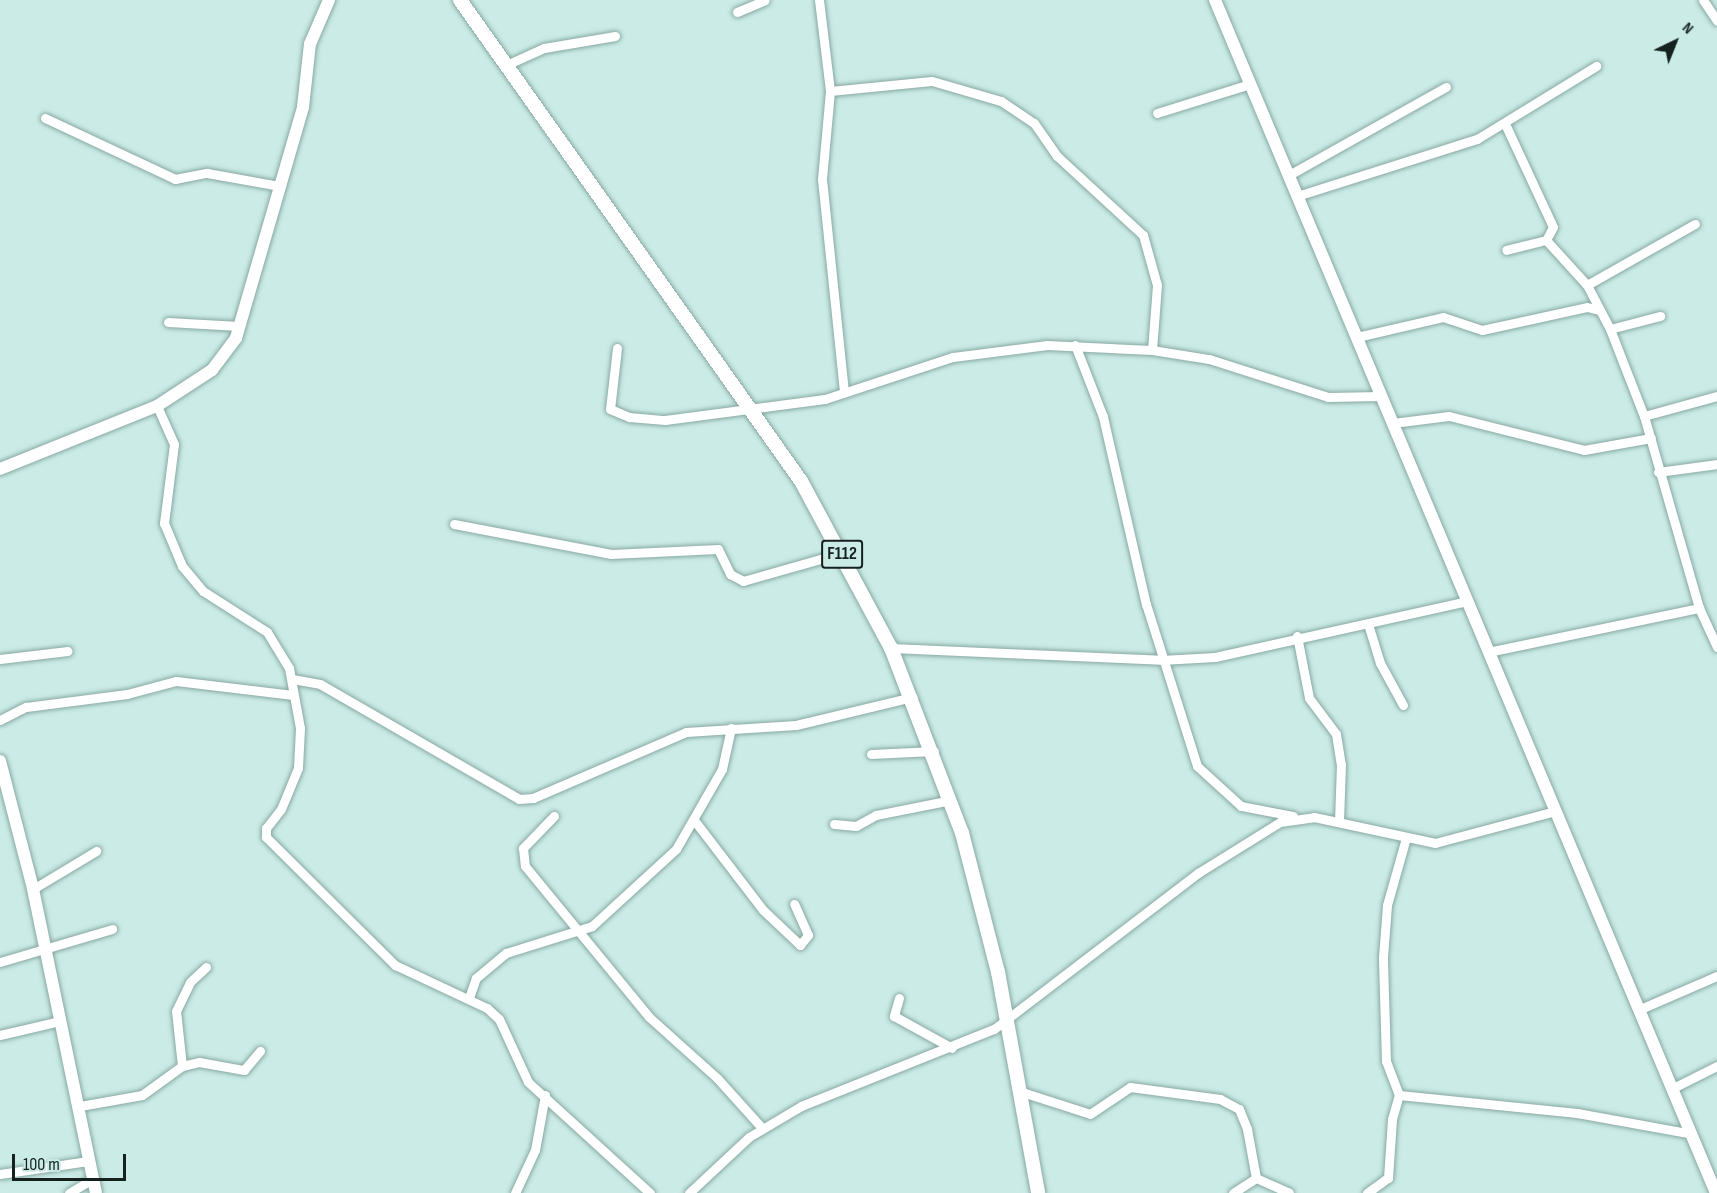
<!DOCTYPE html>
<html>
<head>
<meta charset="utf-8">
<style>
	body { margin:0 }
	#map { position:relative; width:1717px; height:1193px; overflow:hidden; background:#caebe6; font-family:"Sofia Sans Condensed",sans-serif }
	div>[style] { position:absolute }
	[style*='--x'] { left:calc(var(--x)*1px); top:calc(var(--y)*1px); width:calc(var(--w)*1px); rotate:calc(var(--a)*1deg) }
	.roads { filter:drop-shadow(0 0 2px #88a8a3) drop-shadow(0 0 2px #88a8a3) }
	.street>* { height:9px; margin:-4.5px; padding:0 4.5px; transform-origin:4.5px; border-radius:4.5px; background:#fff }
	.secondary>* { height:12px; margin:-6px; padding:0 6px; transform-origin:6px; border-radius:6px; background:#fff }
	.primary>* { height:14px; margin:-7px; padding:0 7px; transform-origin:7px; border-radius:7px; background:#fff }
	span { translate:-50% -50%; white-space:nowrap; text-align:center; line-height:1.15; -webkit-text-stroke:5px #caebe6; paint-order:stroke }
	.shield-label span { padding:2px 4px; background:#caebe6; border:2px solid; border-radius:4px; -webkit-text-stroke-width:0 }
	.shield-label { font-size:18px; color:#15211f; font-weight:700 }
	.north { position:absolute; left:1645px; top:12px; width:60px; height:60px; -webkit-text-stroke:4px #caebe6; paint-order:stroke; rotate:43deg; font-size:16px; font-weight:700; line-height:24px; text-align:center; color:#15211f }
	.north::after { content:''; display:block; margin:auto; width:21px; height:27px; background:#15211f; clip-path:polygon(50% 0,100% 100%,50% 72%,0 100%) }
	.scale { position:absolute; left:12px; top:1154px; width:114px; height:27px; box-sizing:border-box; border:3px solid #15211f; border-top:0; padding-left:8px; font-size:18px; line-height:21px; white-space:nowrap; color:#15211f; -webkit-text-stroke:4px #caebe6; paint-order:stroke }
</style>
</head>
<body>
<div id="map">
	<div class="roads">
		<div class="street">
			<div style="--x:819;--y:0;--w:92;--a:83.1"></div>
			<div style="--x:830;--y:91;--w:88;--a:95.2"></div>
			<div style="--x:822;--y:179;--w:213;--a:84.1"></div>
			<div style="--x:1703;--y:0;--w:25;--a:56"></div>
			<div style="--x:737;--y:12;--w:30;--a:-23"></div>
			<div style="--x:504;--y:66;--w:44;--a:-24.2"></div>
			<div style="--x:544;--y:48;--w:72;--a:-9.6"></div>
			<div style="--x:830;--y:91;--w:102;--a:-5.6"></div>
			<div style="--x:932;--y:81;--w:72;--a:16.2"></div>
			<div style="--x:1001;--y:101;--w:40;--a:34"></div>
			<div style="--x:1034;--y:123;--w:40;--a:55.1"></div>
			<div style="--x:1057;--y:156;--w:117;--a:42.6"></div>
			<div style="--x:1143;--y:235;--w:52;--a:74.4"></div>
			<div style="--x:1157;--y:285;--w:65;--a:94.4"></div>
			<div style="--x:1157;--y:113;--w:97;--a:-17.3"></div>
			<div style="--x:45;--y:118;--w:144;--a:25.1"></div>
			<div style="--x:175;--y:179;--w:33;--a:-11"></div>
			<div style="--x:207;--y:173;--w:73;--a:10.2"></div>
			<div style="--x:1506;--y:126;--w:111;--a:65"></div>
			<div style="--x:1553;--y:227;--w:15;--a:118"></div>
			<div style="--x:1546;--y:240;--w:41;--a:166"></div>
			<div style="--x:1289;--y:175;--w:180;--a:-29.3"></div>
			<div style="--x:1297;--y:196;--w:189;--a:-17.6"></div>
			<div style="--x:1477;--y:139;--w:140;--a:-31.5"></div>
			<div style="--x:1546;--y:240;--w:61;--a:47.7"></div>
			<div style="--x:1587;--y:285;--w:50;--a:62.4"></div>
			<div style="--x:1610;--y:329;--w:93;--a:68.7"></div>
			<div style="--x:1644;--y:416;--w:200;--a:74"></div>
			<div style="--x:1699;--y:608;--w:43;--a:65.2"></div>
			<div style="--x:1587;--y:285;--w:124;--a:-29.5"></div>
			<div style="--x:168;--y:322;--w:71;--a:3.2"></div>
			<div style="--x:1610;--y:329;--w:52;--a:-14.6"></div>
			<div style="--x:1357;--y:337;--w:88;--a:-13.1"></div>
			<div style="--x:1443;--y:317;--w:41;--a:18.4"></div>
			<div style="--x:1482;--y:330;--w:107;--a:-12.4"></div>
			<div style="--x:1587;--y:307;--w:12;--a:14"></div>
			<div style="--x:1075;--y:345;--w:77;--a:68.7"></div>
			<div style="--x:1103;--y:417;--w:192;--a:77.1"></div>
			<div style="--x:1146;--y:604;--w:170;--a:72.5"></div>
			<div style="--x:1197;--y:766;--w:59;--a:42.3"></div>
			<div style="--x:1241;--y:806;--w:53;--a:10.9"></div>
			<div style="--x:617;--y:348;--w:61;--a:96.5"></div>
			<div style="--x:610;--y:409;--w:21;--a:23"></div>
			<div style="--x:629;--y:417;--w:36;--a:5"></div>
			<div style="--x:665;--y:420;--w:161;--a:-7.5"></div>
			<div style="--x:825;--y:399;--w:135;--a:-18.2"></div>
			<div style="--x:953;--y:357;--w:95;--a:-7.3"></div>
			<div style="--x:1047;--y:345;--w:105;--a:2.7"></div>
			<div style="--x:1152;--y:350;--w:58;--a:9"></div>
			<div style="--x:1209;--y:359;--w:125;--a:17.7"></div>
			<div style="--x:1328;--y:397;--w:53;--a:-1.1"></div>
			<div style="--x:157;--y:406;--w:42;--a:65.9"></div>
			<div style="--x:174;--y:444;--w:80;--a:97.2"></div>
			<div style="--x:164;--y:523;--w:47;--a:67.3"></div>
			<div style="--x:182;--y:566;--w:33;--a:50"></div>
			<div style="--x:203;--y:591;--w:76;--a:32.6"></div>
			<div style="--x:267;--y:632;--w:42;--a:58.6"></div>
			<div style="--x:289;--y:668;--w:61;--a:79.6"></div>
			<div style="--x:300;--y:728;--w:40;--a:92.9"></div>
			<div style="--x:298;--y:768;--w:44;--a:112.5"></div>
			<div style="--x:281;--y:809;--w:24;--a:128"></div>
			<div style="--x:266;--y:828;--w:9;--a:90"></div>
			<div style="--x:266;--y:837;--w:182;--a:44.8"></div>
			<div style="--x:395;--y:965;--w:102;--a:25.1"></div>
			<div style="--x:487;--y:1008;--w:16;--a:43"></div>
			<div style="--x:499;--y:1019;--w:69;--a:65.3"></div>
			<div style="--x:528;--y:1082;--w:165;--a:42.3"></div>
			<div style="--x:1644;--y:416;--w:76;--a:-15.3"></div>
			<div style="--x:1393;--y:423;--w:56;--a:-7.1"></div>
			<div style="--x:1449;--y:416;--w:139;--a:14.1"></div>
			<div style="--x:1584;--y:450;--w:68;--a:-10.2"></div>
			<div style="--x:1658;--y:472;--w:60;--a:-7.7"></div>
			<div style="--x:454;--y:524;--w:160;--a:10.8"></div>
			<div style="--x:611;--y:554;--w:107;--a:-2.7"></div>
			<div style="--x:718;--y:549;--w:28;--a:64"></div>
			<div style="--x:730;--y:574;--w:15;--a:28"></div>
			<div style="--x:743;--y:581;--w:102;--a:-15.9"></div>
			<div style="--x:1368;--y:624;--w:41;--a:72.9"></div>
			<div style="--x:1380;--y:663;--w:48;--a:61.3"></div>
			<div style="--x:1297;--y:636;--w:63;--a:79"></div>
			<div style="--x:1309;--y:698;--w:45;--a:53.1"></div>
			<div style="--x:1336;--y:734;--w:30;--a:81"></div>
			<div style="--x:1341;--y:764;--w:57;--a:92"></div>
			<div style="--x:891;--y:648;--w:270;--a:2.5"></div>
			<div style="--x:1161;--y:660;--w:54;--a:-3.2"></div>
			<div style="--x:1215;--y:657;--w:258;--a:-12.5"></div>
			<div style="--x:1488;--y:652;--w:216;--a:-11.8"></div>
			<div style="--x:0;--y:659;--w:68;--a:-6.7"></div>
			<div style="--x:292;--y:679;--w:28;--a:10"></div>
			<div style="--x:320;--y:684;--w:230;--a:30"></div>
			<div style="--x:519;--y:799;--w:14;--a:-4"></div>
			<div style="--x:533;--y:798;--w:167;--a:-23.3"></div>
			<div style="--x:686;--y:732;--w:110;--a:-3.6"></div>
			<div style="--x:796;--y:725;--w:120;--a:-13.5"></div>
			<div style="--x:0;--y:720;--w:29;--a:-27"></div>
			<div style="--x:26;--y:707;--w:102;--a:-7.3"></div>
			<div style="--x:127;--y:694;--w:51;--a:-14.9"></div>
			<div style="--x:176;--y:681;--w:118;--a:6.8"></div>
			<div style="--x:871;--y:754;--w:63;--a:-2.7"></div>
			<div style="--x:554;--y:816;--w:45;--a:134.1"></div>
			<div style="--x:523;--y:848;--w:18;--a:84"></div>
			<div style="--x:525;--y:866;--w:195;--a:50.6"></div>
			<div style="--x:649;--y:1017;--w:91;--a:41.9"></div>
			<div style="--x:717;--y:1078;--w:67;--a:48"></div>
			<div style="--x:694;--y:820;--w:113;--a:52.5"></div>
			<div style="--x:763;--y:910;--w:51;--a:43.4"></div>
			<div style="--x:800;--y:945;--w:13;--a:-51"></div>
			<div style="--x:808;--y:935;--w:34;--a:-114"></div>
			<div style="--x:834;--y:824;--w:22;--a:5"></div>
			<div style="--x:856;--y:826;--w:23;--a:-29"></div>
			<div style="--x:876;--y:815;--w:76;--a:-11.3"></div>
			<div style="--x:33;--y:889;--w:74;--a:-31.1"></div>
			<div style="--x:0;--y:962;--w:117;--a:-16.4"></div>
			<div style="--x:470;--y:995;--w:18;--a:-71"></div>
			<div style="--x:476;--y:978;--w:39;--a:-40"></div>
			<div style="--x:506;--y:953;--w:90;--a:-17.4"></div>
			<div style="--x:592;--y:926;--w:114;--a:-42.5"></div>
			<div style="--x:676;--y:849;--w:92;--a:-60.1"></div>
			<div style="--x:722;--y:769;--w:42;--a:-77.6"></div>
			<div style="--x:899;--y:998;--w:19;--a:106"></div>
			<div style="--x:894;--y:1016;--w:66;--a:28.9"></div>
			<div style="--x:1638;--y:1010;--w:86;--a:-23.3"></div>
			<div style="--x:0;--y:1035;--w:62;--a:-13.1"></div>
			<div style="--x:182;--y:1066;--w:17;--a:-13"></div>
			<div style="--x:199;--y:1062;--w:46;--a:10.1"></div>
			<div style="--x:244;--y:1070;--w:25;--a:-50"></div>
			<div style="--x:1673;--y:1088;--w:49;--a:-26.6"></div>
			<div style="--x:1022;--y:1092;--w:71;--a:17.9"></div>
			<div style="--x:1090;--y:1114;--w:48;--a:-34"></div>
			<div style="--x:1130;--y:1087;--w:91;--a:7.6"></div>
			<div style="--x:1220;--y:1099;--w:21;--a:28"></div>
			<div style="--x:1239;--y:1109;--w:22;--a:68"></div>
			<div style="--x:1247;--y:1129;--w:50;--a:79.6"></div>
			<div style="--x:1256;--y:1178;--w:36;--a:24"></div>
			<div style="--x:1399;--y:1095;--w:179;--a:5.8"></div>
			<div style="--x:1577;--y:1113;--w:117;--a:10.3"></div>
			<div style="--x:80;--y:1106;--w:63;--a:-10.1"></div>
			<div style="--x:142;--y:1095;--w:49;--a:-35.9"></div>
			<div style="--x:182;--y:1066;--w:55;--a:-96.2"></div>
			<div style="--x:176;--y:1011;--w:32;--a:-64"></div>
			<div style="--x:190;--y:982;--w:22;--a:-43"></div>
			<div style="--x:0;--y:1174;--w:89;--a:-8.4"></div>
			<div style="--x:69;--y:1193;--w:27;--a:-31"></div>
			<div style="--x:515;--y:1193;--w:47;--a:-65.1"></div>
			<div style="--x:535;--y:1150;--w:56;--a:-79.7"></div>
			<div style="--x:689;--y:1193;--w:82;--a:-43"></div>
			<div style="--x:749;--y:1137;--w:61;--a:-30.8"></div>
			<div style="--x:801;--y:1106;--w:208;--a:-21.8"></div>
			<div style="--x:994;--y:1029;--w:257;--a:-37.4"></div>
			<div style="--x:1198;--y:873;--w:97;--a:-31.9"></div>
			<div style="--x:1280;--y:822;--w:34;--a:-8"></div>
			<div style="--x:1314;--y:817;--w:124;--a:12.1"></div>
			<div style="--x:1435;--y:843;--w:124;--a:-14.9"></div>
			<div style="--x:1233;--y:1193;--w:27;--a:-33"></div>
			<div style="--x:1367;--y:1193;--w:26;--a:-36"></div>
			<div style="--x:1388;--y:1178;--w:59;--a:-86.1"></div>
			<div style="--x:1392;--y:1119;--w:25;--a:-74"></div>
			<div style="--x:1399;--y:1095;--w:36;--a:-111"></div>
			<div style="--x:1386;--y:1061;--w:104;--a:-91.7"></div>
			<div style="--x:1383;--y:957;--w:52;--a:-85.6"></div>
			<div style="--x:1387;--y:905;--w:70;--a:-74.2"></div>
		</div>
		<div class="secondary">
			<div style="--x:1215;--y:0;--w:1294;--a:67.22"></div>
			<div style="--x:0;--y:469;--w:169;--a:-21.9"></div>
			<div style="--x:157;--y:406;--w:66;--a:-33.2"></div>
			<div style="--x:212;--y:370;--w:40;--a:-53"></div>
			<div style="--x:236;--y:338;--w:241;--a:-73.8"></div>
			<div style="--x:303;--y:107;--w:63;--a:-83.7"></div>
			<div style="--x:310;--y:44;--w:48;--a:-66.6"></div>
			<div style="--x:0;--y:761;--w:132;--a:75.5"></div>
			<div style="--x:33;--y:889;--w:310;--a:78.3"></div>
		</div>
		<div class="primary">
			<div style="--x:460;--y:0;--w:590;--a:54.67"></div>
			<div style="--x:801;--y:481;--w:190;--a:61.7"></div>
			<div style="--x:891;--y:648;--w:198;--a:69"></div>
			<div style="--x:962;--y:833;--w:144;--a:75.5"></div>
			<div style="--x:998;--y:972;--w:225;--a:79.7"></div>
		</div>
	</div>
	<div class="shield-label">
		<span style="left:842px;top:554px">F112</span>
	</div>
	<div class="north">N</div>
	<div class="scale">100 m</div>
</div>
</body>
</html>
